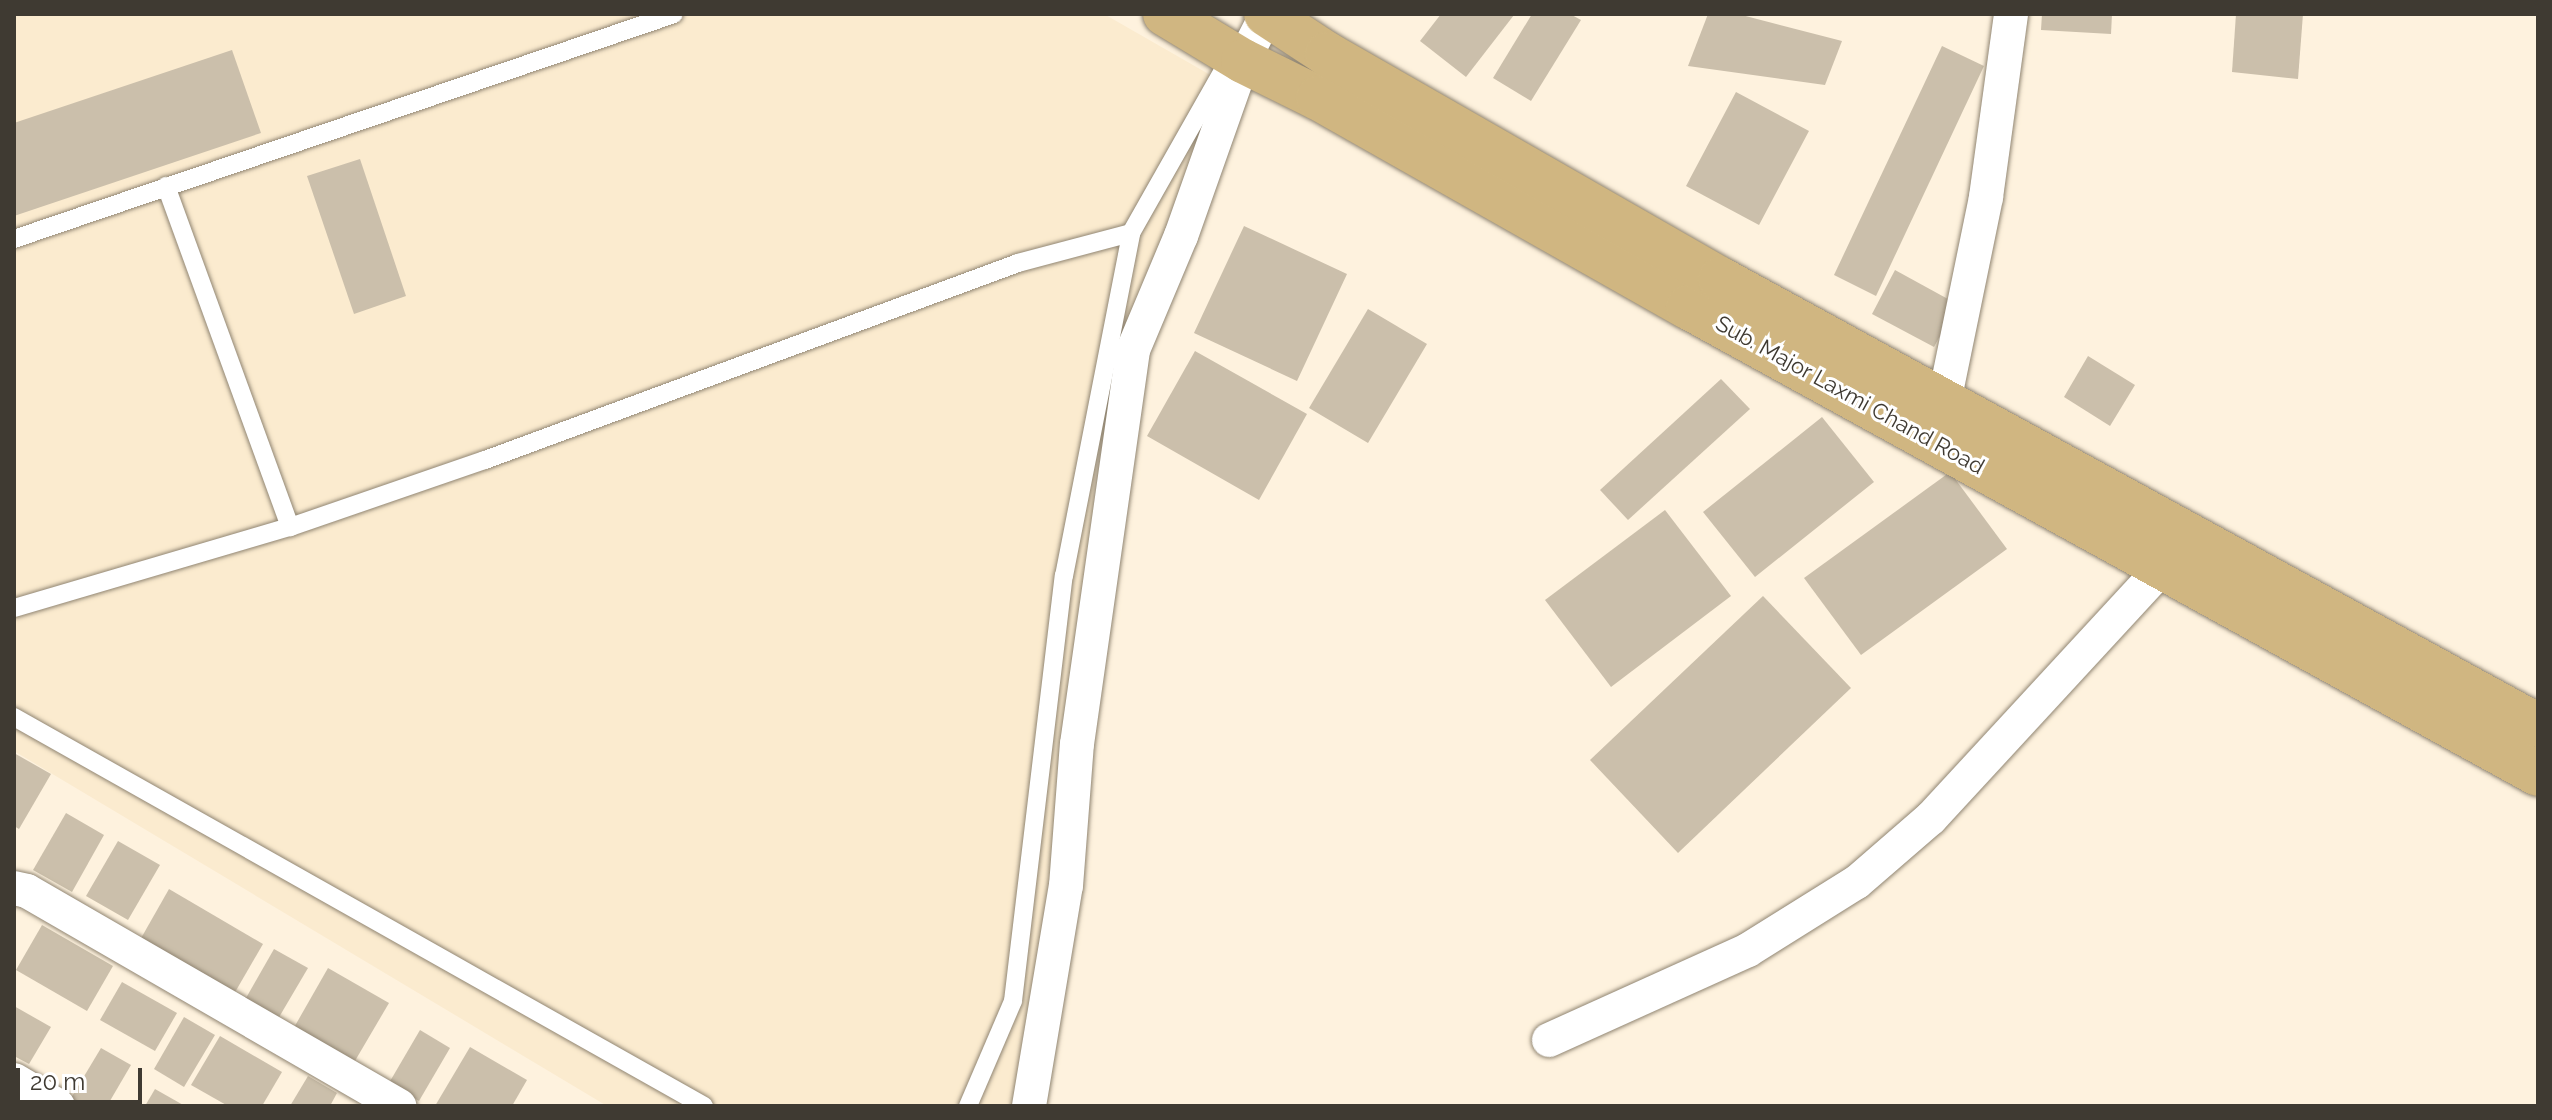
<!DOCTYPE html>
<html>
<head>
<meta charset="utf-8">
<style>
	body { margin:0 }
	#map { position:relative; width:2552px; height:1120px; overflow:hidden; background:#fef2de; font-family:Raleway,sans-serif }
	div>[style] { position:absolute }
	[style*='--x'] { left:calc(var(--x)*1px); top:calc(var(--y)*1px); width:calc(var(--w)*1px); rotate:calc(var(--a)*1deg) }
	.built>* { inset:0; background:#fbebcf }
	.building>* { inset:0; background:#cbbfab }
	.roads { filter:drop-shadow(0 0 2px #908572) drop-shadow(0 0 2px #908572) }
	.service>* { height:18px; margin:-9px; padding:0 9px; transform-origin:9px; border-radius:9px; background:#fff }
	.minor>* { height:34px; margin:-17px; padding:0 17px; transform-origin:17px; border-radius:17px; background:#fff }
	.primary>* { height:44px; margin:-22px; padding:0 22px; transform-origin:22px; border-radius:22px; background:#d0b681 }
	span { translate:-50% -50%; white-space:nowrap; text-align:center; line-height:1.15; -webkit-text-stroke:6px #fff; paint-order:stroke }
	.street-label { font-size:22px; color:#3f3a32 }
	.frame { position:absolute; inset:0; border:16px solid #3f3a32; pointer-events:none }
	.scale { position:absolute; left:16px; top:1068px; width:126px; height:36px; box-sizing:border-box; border:4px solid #3f3a32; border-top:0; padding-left:10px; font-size:24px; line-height:28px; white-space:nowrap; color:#3f3a32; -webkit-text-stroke:6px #fff; paint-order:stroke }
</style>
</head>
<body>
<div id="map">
	<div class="built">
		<div style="clip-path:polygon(14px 14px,1104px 14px,1233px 88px,1096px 454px,1077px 873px,1020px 1106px,607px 1106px,14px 751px)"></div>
	</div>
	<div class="building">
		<div style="clip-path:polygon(1441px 14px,1512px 14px,1514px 15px,1466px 77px,1420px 41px)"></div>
		<div style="clip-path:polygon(1532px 14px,1570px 14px,1581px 20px,1531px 101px,1493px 78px)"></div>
		<div style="clip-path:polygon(1708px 14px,1738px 14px,1842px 41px,1825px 85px,1688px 66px)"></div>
		<div style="clip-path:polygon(2042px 14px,2112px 14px,2111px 34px,2041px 30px)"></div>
		<div style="clip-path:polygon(2236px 14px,2303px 14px,2298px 79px,2232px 72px)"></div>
		<div style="clip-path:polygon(1942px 46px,1984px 66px,1876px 296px,1834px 275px)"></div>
		<div style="clip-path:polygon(232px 50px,261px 133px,14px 216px,14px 123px)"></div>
		<div style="clip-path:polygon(1736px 92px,1809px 131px,1759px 225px,1686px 186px)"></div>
		<div style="clip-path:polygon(360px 159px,406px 296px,354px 314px,307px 176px)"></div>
		<div style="clip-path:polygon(1244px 226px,1347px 274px,1297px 381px,1194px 333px)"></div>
		<div style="clip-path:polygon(1895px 270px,1957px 304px,1934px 347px,1872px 314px)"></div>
		<div style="clip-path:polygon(1368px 309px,1427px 344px,1368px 443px,1309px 408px)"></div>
		<div style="clip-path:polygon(1195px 351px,1307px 414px,1259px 500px,1147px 436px)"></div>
		<div style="clip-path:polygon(2088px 356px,2135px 385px,2110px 426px,2064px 397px)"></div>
		<div style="clip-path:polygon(1721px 379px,1750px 409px,1628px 520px,1600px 490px)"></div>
		<div style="clip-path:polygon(1822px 417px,1874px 482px,1755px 577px,1703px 512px)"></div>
		<div style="clip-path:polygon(1950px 472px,2007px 549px,1861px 655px,1804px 578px)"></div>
		<div style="clip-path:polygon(1665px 510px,1731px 596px,1611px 687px,1545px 600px)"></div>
		<div style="clip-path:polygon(1763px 596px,1851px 688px,1678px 853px,1590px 760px)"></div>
		<div style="clip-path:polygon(14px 753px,51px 774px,19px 829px,14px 826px)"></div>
		<div style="clip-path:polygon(66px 813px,104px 835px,72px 892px,33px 870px)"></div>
		<div style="clip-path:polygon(118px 841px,160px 865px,128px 920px,86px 896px)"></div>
		<div style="clip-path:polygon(169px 889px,263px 944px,234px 994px,140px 940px)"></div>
		<div style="clip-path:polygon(42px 925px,113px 966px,87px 1011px,16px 970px)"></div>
		<div style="clip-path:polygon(274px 949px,308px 968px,275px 1024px,242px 1005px)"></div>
		<div style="clip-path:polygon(328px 968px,389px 1003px,352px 1066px,292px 1031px)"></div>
		<div style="clip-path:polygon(122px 982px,177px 1013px,155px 1051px,100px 1020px)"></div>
		<div style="clip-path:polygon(14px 1006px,51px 1027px,29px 1064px,14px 1056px)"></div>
		<div style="clip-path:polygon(184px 1017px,215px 1035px,184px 1087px,154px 1069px)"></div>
		<div style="clip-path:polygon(420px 1030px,450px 1048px,419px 1101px,389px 1083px)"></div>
		<div style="clip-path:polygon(220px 1036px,282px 1072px,262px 1106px,228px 1106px,191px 1085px)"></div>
		<div style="clip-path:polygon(470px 1047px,527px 1080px,512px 1106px,435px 1106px)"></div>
		<div style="clip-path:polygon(101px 1048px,131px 1065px,107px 1106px,84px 1106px,71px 1098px)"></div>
		<div style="clip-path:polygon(308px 1076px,337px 1093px,330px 1106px,290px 1106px)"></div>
		<div style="clip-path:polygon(155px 1089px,185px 1106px,145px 1106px)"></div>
	</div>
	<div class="roads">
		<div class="service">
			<div style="--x:166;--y:186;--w:363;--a:70"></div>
			<div style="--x:14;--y:239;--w:697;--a:-18.82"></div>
			<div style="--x:14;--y:608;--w:288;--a:-16.4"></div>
			<div style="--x:290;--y:527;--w:206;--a:-19"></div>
			<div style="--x:485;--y:460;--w:568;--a:-20.28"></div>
			<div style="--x:1018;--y:263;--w:117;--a:-14.9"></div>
			<div style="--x:14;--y:717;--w:792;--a:29.41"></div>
			<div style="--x:968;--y:1106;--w:114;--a:-66.8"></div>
			<div style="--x:1013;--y:1001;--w:428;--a:-83.2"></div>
			<div style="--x:1064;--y:576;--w:349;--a:-78.9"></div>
			<div style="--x:1131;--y:233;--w:201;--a:-60.5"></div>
		</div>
		<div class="minor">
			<div style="--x:1944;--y:402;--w:209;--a:-78.4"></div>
			<div style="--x:1986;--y:197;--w:185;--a:-82.2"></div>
			<div style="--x:14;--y:888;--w:13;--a:13"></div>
			<div style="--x:27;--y:891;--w:430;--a:30"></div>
			<div style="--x:1549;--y:1040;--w:218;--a:-24.3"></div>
			<div style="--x:1748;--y:950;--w:128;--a:-32"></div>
			<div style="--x:1857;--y:882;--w:98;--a:-40.9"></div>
			<div style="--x:1931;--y:818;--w:342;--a:-47.3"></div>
			<div style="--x:14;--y:1080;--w:51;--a:30.6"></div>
			<div style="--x:1029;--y:1106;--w:223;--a:-80.5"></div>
			<div style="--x:1066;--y:886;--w:142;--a:-85.6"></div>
			<div style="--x:1077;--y:744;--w:398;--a:-81.9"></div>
			<div style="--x:1133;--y:350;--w:124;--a:-67.2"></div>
			<div style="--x:1181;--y:236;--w:186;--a:-70.5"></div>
			<div style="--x:1243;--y:61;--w:53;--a:-62.9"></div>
		</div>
		<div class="primary">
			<div style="--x:1165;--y:14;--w:91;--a:31.1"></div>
			<div style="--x:1243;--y:61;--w:84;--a:26.3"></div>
			<div style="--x:1318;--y:98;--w:425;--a:29.5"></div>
			<div style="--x:1688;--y:307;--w:970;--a:28.78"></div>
			<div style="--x:1266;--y:14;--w:73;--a:33.3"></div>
			<div style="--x:1327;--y:54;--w:453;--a:29.8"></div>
			<div style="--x:1720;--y:279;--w:932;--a:28.65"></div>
		</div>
	</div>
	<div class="street-label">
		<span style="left:1850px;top:395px;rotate:29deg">Sub. Major Laxmi Chand Road</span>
	</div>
	<div class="frame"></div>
	<div class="scale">20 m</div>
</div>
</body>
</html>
